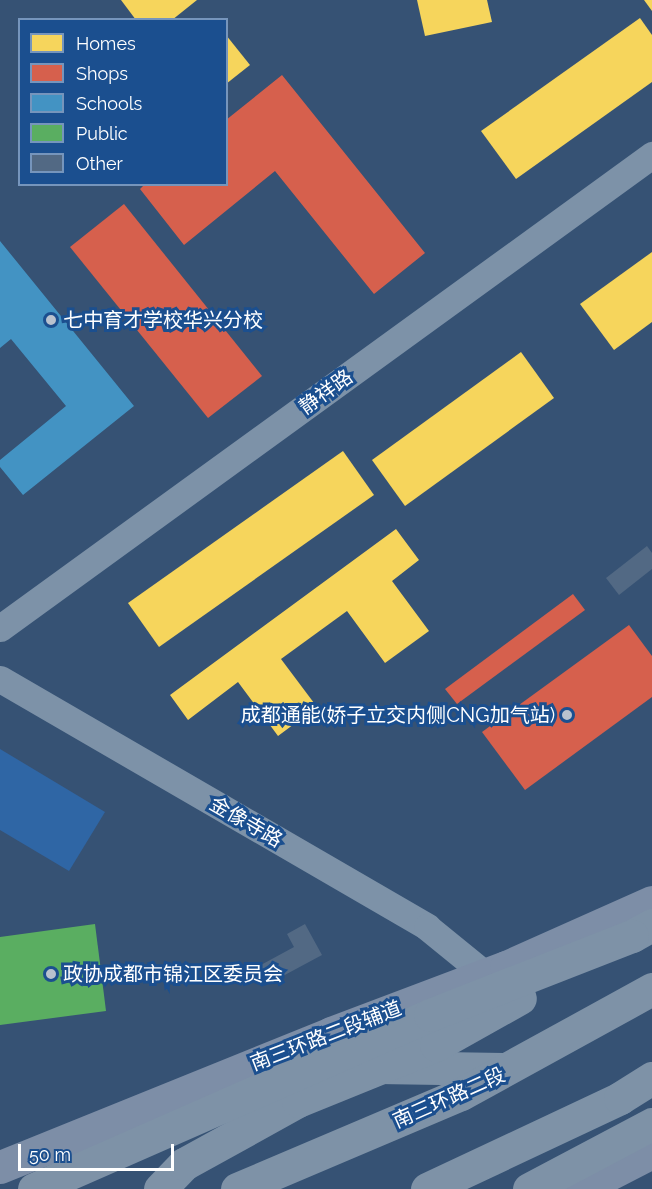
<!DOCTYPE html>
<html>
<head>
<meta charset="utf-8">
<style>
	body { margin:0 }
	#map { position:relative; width:652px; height:1189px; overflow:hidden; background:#365274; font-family:Raleway,"Noto Sans SC",sans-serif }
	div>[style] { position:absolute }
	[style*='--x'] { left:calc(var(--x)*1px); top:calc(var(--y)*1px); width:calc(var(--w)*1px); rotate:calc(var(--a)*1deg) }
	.green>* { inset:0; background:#2f66a5 }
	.homes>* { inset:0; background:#f6d55c }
	.shops>* { inset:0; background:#d6604d }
	.schools>* { inset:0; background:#4393c3 }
	.public>* { inset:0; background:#5aae61 }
	.building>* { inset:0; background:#526984 }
	.minor>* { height:27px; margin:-13.5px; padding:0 13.5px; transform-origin:13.5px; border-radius:13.5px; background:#7d92a8 }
	.major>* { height:33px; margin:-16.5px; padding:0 16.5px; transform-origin:16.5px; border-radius:16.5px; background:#7d8ea7 }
	.highway>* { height:33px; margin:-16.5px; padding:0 16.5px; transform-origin:16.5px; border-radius:16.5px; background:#7e92a7 }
	.highway-bridge>* { height:33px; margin:-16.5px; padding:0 16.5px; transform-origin:16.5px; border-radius:16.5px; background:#7e92a7 }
	.dots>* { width:16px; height:16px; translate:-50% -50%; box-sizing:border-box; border:3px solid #1b4f8f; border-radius:50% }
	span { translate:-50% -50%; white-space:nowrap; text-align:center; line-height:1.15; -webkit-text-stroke:6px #1b4f8f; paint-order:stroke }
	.poi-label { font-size:20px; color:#fff }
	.left { translate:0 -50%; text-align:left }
	.right { translate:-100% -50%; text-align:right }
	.street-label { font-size:20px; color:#fff }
	.legend { position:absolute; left:18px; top:18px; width:210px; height:168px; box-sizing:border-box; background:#1b4f8f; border:2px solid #7695bc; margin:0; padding:8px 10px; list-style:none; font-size:18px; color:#fff }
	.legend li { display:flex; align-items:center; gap:12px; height:30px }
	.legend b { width:30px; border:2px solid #7695bc }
	.scale { position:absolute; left:18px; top:1144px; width:156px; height:27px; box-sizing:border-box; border:3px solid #fff; border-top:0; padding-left:8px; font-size:18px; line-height:21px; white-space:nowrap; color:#fff; -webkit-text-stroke:4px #1b4f8f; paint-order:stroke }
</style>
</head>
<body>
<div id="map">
	<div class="green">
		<div style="clip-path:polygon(0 749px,105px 812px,69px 871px,0 830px)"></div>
	</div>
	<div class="homes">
		<div style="clip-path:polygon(121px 0,197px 0,172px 20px,136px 20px)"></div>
		<div style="clip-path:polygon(417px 0,487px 0,492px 22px,425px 36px)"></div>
		<div style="clip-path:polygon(644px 0,652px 0,652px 11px)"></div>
		<div style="clip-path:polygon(640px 18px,652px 35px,652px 82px,516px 179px,481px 131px)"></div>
		<div style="clip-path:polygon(226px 35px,250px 65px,226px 84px)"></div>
		<div style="clip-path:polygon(652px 252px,652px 322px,614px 350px,580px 304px)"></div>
		<div style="clip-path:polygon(521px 352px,554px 398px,405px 506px,372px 460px)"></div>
		<div style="clip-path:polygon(343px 451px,374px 495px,159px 647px,128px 603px)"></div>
		<div style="clip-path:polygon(396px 529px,419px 560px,392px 581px,429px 631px,385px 663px,347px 611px,281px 659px,317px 707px,278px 736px,238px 682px,188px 720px,170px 695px)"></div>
	</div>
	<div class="shops">
		<div style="clip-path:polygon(282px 75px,425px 253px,374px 294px,275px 171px,184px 245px,140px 189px,145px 184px,226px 184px,226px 120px)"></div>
		<div style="clip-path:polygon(124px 204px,262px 376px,208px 418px,70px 247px)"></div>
		<div style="clip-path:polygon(573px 594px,585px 610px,457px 704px,445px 689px)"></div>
		<div style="clip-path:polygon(629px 625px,652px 656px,652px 697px,525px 790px,482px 732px)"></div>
	</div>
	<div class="schools">
		<div style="clip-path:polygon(0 241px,134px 406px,23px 495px,0 467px,0 460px,66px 406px,11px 339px,0 348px)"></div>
	</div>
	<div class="public">
		<div style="clip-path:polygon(95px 924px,106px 1011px,0 1025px,0 937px)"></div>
	</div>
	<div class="building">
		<div style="clip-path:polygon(647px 546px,652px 553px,652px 569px,619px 595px,606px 578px)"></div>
		<div style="clip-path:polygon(305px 924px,322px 955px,268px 984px,259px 966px,294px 947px,287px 934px)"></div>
	</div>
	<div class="minor">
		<div style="--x:0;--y:628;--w:806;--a:-35.96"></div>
		<div style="--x:0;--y:679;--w:494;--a:30.1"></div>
		<div style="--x:427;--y:927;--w:76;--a:39.1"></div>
	</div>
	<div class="major">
		<div style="--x:0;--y:1167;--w:357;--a:-22"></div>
		<div style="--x:331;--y:1033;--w:187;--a:-20.7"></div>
		<div style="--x:506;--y:967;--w:160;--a:-24"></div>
		<div style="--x:580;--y:1189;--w:81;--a:-27.2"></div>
	</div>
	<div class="highway">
		<div style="--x:632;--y:936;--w:23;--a:-29"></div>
		<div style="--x:378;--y:1067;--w:125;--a:0.9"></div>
		<div style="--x:160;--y:1189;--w:35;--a:-46"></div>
		<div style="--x:184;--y:1164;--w:130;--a:-28.9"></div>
		<div style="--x:237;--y:1189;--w:243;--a:-23"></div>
		<div style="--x:461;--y:1094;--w:218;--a:-28.8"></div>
		<div style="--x:427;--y:1189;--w:213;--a:-25.2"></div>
		<div style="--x:620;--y:1098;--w:38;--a:-32"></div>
		<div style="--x:529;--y:1189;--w:139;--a:-27.9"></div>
	</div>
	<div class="highway-bridge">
		<div style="--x:298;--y:1101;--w:149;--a:-22.1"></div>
		<div style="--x:436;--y:1045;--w:96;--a:-29.2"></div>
		<div style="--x:34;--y:1189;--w:433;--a:-23.7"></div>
		<div style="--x:430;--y:1015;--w:217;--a:-21.4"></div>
	</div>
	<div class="dots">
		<div style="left:51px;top:320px;background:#b9c2ce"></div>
		<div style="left:567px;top:715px;background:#b9c2ce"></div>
		<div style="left:51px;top:974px;background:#b9c2ce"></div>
	</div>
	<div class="poi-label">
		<span class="left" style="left:63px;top:320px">七中育才学校华兴分校</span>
		<span class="right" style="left:555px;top:715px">成都通能(娇子立交内侧CNG加气站)</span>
		<span class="left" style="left:63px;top:974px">政协成都市锦江区委员会</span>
	</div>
	<div class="street-label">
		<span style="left:326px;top:392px;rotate:-36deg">静祥路</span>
		<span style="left:246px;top:822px;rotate:30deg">金像寺路</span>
		<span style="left:326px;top:1036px;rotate:-21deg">南三环路二段辅道</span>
		<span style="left:449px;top:1098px;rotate:-24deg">南三环路二段</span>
	</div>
	<ul class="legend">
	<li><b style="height:16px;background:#f6d55c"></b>Homes</li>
	<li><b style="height:16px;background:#d6604d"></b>Shops</li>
	<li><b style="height:16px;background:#4393c3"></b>Schools</li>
	<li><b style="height:16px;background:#5aae61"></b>Public</li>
	<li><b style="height:16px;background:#526984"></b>Other</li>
	</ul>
	<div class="scale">50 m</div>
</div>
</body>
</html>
